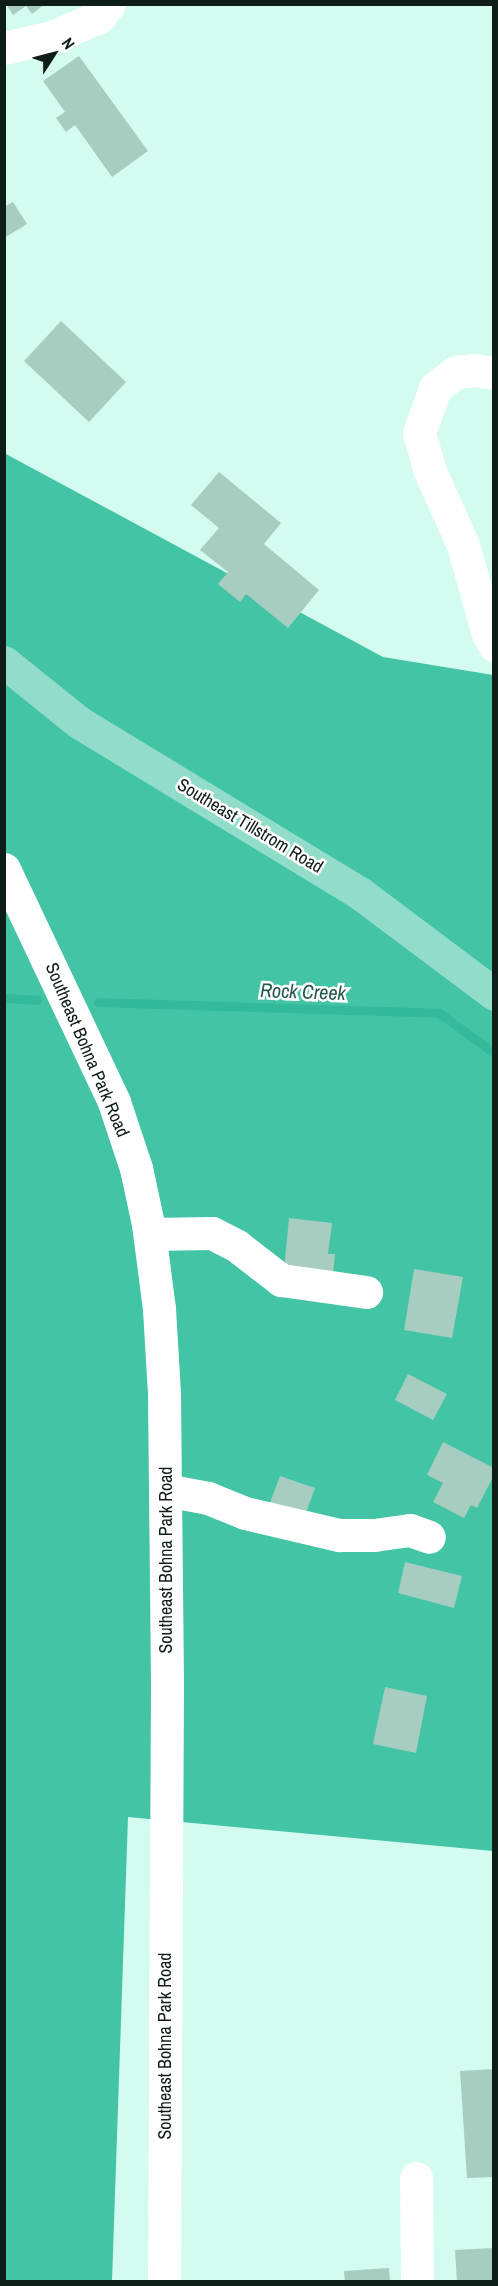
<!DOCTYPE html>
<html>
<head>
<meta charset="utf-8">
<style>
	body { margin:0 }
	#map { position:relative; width:498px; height:2286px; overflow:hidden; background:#d4fbef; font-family:"Archivo Narrow",sans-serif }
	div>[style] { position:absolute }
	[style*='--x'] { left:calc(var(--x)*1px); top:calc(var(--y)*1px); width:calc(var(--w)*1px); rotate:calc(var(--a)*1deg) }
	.forest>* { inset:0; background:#42c4a5 }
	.stream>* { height:9px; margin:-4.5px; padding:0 4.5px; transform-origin:4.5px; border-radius:4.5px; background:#34ba9b }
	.building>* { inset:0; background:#a7cdc1 }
	.minor>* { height:33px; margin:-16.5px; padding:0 16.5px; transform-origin:16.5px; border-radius:16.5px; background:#fff }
	.major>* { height:33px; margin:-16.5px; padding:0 16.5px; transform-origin:16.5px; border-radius:16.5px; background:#91ddca }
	span { translate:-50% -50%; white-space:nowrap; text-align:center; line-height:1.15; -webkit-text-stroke:5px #fff; paint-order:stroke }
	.street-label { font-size:18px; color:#0f1d19 }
	.water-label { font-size:20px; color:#24584b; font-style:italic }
	.frame { position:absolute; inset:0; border:6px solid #0f1d19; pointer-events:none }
	.north { position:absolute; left:24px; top:24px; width:60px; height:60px; -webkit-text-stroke:4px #fff; paint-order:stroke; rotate:54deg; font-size:16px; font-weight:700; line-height:24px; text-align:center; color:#0f1d19 }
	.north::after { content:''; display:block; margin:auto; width:21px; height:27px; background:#0f1d19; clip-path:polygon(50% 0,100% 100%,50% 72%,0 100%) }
</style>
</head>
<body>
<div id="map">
	<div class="forest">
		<div style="clip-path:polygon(4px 453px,383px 657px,493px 675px,493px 1851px,128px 1817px,112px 2281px,5px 2281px)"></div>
	</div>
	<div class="stream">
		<div style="--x:4;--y:998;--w:33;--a:3"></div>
		<div style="--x:98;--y:1002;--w:341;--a:1.8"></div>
		<div style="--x:439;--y:1013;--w:68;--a:36"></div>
	</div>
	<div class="building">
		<div style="clip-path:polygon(6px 4px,45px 4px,32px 14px,26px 6px,13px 15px)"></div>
		<div style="clip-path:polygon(79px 56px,148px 151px,112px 177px,75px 125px,66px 132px,56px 118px,65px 112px,43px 81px)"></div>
		<div style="clip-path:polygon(13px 202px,27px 224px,4px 238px,4px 207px)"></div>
		<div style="clip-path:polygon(61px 321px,126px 382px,89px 422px,24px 361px)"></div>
		<div style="clip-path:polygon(219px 472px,281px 523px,264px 544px,319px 590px,288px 628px,246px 594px,240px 602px,218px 584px,228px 572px,200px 550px,219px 528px,191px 505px)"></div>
		<div style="clip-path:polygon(289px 1218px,332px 1223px,328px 1254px,335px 1254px,333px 1275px,284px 1270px)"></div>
		<div style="clip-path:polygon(414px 1269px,463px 1277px,452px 1338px,404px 1330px)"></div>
		<div style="clip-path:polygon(408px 1374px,447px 1394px,433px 1420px,395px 1400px)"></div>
		<div style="clip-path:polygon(443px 1442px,494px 1468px,494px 1475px,477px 1508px,471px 1505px,464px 1518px,433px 1502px,443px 1483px,427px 1475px)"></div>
		<div style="clip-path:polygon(280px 1476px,315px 1488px,303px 1521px,268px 1508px)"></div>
		<div style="clip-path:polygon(405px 1562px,462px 1576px,454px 1608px,398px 1593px)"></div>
		<div style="clip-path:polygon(385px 1687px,427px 1696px,416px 1753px,373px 1744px)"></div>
		<div style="clip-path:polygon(494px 2069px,494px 2177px,467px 2178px,460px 2071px)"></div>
		<div style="clip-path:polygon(494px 2248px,494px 2282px,457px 2282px,455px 2250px)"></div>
		<div style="clip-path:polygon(389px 2268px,390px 2282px,345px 2282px,344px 2271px)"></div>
	</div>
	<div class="minor">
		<div style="--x:4;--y:48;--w:49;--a:-12.9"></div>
		<div style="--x:52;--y:37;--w:51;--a:-23.1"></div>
		<div style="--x:99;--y:17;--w:16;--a:-52"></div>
		<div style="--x:494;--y:373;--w:19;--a:-171"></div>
		<div style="--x:475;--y:370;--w:19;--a:174"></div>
		<div style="--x:456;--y:372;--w:26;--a:143"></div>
		<div style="--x:435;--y:388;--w:48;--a:109.6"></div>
		<div style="--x:419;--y:433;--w:37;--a:74"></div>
		<div style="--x:429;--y:469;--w:83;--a:65.9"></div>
		<div style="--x:463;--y:545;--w:92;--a:74.3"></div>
		<div style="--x:488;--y:634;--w:13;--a:61"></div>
		<div style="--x:4;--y:869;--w:258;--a:64.7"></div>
		<div style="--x:114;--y:1102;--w:70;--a:71.6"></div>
		<div style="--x:136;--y:1168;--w:57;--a:77.9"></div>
		<div style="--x:148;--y:1224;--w:86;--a:82.6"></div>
		<div style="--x:159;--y:1309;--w:85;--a:86.6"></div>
		<div style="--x:164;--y:1394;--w:294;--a:89.4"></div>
		<div style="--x:167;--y:1688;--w:594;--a:90.29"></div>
		<div style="--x:150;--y:1234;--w:62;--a:-0.9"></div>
		<div style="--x:212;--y:1233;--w:28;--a:27"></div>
		<div style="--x:237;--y:1246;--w:56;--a:37.7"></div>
		<div style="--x:281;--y:1280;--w:86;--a:8"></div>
		<div style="--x:165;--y:1490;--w:44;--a:10.5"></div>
		<div style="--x:208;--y:1498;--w:40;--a:22"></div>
		<div style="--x:245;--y:1513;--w:97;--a:13.2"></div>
		<div style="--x:339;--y:1535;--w:35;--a:0"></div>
		<div style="--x:374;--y:1535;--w:36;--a:-8"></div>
		<div style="--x:410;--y:1530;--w:20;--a:20"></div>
		<div style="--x:416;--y:2178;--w:104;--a:89.4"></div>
	</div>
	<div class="major">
		<div style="--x:4;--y:662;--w:97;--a:38.8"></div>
		<div style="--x:80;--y:723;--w:329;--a:31.3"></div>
		<div style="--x:361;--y:894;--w:166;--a:36.9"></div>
	</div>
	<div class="street-label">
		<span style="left:250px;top:826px;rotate:31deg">Southeast Tillstrom Road</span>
		<span style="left:87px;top:1050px;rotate:67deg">Southeast Bohna Park Road</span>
		<span style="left:166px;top:1560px;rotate:-90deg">Southeast Bohna Park Road</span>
		<span style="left:165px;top:2046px;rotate:-90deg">Southeast Bohna Park Road</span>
	</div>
	<div class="water-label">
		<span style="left:303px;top:991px;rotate:2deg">Rock Creek</span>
	</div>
	<div class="frame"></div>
	<div class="north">N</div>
</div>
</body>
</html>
